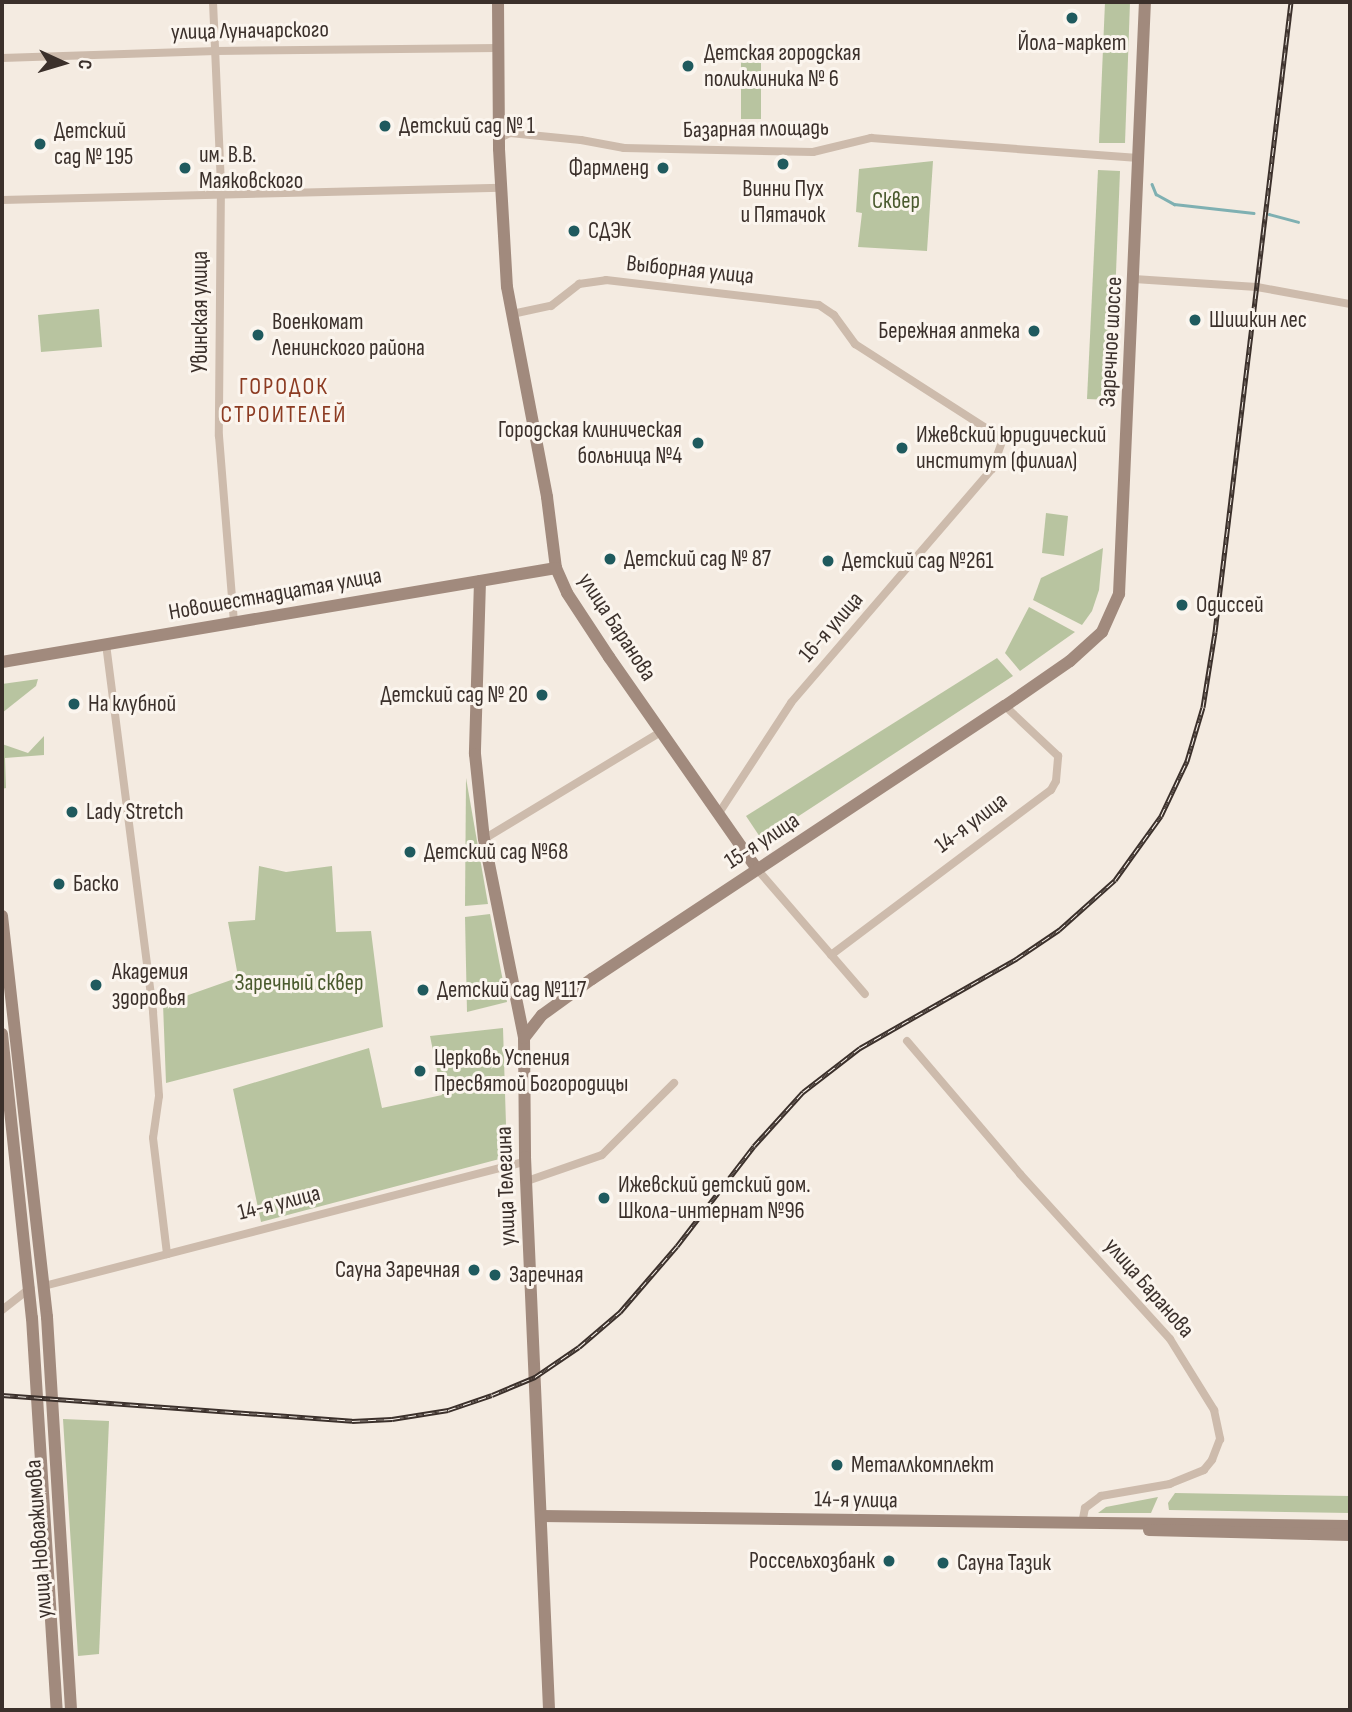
<!DOCTYPE html>
<html>
<head>
<meta charset="utf-8">
<style>
	body { margin:0 }
	#map { position:relative; width:1352px; height:1712px; overflow:hidden; background:#f4ebe1; font-family:"Sofia Sans Condensed",sans-serif }
	div>[style] { position:absolute }
	[style*='--x'] { left:calc(var(--x)*1px); top:calc(var(--y)*1px); width:calc(var(--w)*1px); rotate:calc(var(--a)*1deg) }
	.green>* { inset:0; background:#b8c4a0 }
	.stream>* { height:2.5px; margin:-1.25px; padding:0 1.25px; transform-origin:1.25px; border-radius:1.25px; background:#7fb0b2 }
	.street>* { height:8px; margin:-4px; padding:0 4px; transform-origin:4px; border-radius:4px; background:#cdbbac }
	.secondary>* { height:12px; margin:-6px; padding:0 6px; transform-origin:6px; border-radius:6px; background:#a18a7d }
	.rail>* { height:5px; margin-top:-2.5px; transform-origin:0; background:repeating-linear-gradient(90deg,#fbf5ee 0 8px,#3b302b 0 16px); box-sizing:border-box; border-block:2px solid #3b302b }
	.dots>* { width:19px; height:19px; translate:-50% -50%; box-sizing:border-box; border:4px solid #fbf5ee; border-radius:50% }
	span { translate:-50% -50%; white-space:nowrap; text-align:center; line-height:1.15; -webkit-text-stroke:6px #fbf5ee; paint-order:stroke }
	.street-label { font-size:23px; color:#3b302b }
	.poi-label { font-size:23px; color:#3b302b }
	.left { translate:0 -50%; text-align:left }
	.right { translate:-100% -50%; text-align:right }
	.park-label { font-size:23px; color:#4a5a2e }
	.neighbourhood-label { font-size:24px; color:#8c3b22; letter-spacing:2px }
	.frame { position:absolute; inset:0; border:4px solid #3b302b; pointer-events:none }
	.north { position:absolute; left:28px; top:28px; width:70px; height:70px; -webkit-text-stroke:5px #fbf5ee; paint-order:stroke; rotate:94deg; font-size:19px; font-weight:700; line-height:28px; text-align:center; color:#3b302b }
	.north::after { content:''; display:block; margin:auto; width:24px; height:32px; background:#3b302b; clip-path:polygon(50% 0,100% 100%,50% 72%,0 100%) }
</style>
</head>
<body>
<div id="map">
	<div class="green">
		<div style="clip-path:polygon(1105px 2px,1130px 2px,1125px 143px,1099px 143px)"></div>
		<div style="clip-path:polygon(741px 61px,761px 61px,761px 119px,741px 119px)"></div>
		<div style="clip-path:polygon(933px 161px,927px 251px,858px 247px,862px 213px,856px 212px,859px 169px)"></div>
		<div style="clip-path:polygon(1098px 170px,1120px 171px,1111px 400px,1087px 399px)"></div>
		<div style="clip-path:polygon(99px 309px,102px 347px,41px 352px,38px 315px)"></div>
		<div style="clip-path:polygon(1046px 513px,1068px 516px,1064px 556px,1042px 553px)"></div>
		<div style="clip-path:polygon(1103px 548px,1099px 590px,1092px 611px,1082px 625px,1033px 600px,1041px 578px)"></div>
		<div style="clip-path:polygon(1029px 607px,1075px 632px,1020px 671px,1005px 653px)"></div>
		<div style="clip-path:polygon(997px 658px,1013px 676px,762px 840px,746px 816px)"></div>
		<div style="clip-path:polygon(38px 679px,36px 686px,2px 713px,2px 684px)"></div>
		<div style="clip-path:polygon(44px 736px,44px 755px,5px 758px,6px 788px,2px 789px,2px 744px,28px 753px)"></div>
		<div style="clip-path:polygon(466px 778px,488px 904px,465px 906px)"></div>
		<div style="clip-path:polygon(259px 866px,286px 872px,332px 866px,336px 932px,371px 931px,383px 1027px,166px 1083px,163px 1004px,234px 979px,237px 971px,228px 922px,255px 920px)"></div>
		<div style="clip-path:polygon(490px 914px,507px 1002px,467px 1012px,465px 917px)"></div>
		<div style="clip-path:polygon(503px 1028px,507px 1157px,261px 1222px,233px 1089px,369px 1048px,382px 1108px,442px 1095px,430px 1036px)"></div>
		<div style="clip-path:polygon(63px 1419px,109px 1421px,99px 1654px,78px 1656px)"></div>
		<div style="clip-path:polygon(1175px 1493px,1350px 1496px,1350px 1513px,1169px 1510px,1168px 1503px)"></div>
		<div style="clip-path:polygon(1158px 1497px,1151px 1513px,1098px 1513px,1106px 1507px)"></div>
	</div>
	<div class="stream">
		<div style="--x:1152;--y:184;--w:11;--a:68"></div>
		<div style="--x:1156;--y:194;--w:21;--a:29"></div>
		<div style="--x:1174;--y:204;--w:80;--a:6.5"></div>
		<div style="--x:1269;--y:214;--w:30;--a:15"></div>
	</div>
	<div class="street">
		<div style="--x:213;--y:2;--w:180;--a:87.5"></div>
		<div style="--x:221;--y:182;--w:254;--a:90.5"></div>
		<div style="--x:219;--y:436;--w:187;--a:85.4"></div>
		<div style="--x:2;--y:58;--w:214;--a:-1.9"></div>
		<div style="--x:216;--y:51;--w:282;--a:-0.6"></div>
		<div style="--x:499;--y:138;--w:12;--a:-24"></div>
		<div style="--x:510;--y:133;--w:71;--a:5.6"></div>
		<div style="--x:581;--y:140;--w:44;--a:10.5"></div>
		<div style="--x:624;--y:148;--w:189;--a:1.2"></div>
		<div style="--x:813;--y:152;--w:60;--a:-13.6"></div>
		<div style="--x:871;--y:138;--w:268;--a:4.3"></div>
		<div style="--x:2;--y:200;--w:499;--a:-1.4"></div>
		<div style="--x:1134;--y:279;--w:123;--a:3.7"></div>
		<div style="--x:1257;--y:287;--w:95;--a:10.4"></div>
		<div style="--x:512;--y:314;--w:40;--a:-12"></div>
		<div style="--x:551;--y:306;--w:36;--a:-38"></div>
		<div style="--x:579;--y:284;--w:27;--a:-8"></div>
		<div style="--x:606;--y:280;--w:214;--a:6.7"></div>
		<div style="--x:819;--y:305;--w:18;--a:34"></div>
		<div style="--x:834;--y:315;--w:36;--a:54"></div>
		<div style="--x:855;--y:344;--w:176;--a:32.7"></div>
		<div style="--x:1003;--y:439;--w:32;--a:110"></div>
		<div style="--x:992;--y:469;--w:308;--a:130.7"></div>
		<div style="--x:791;--y:703;--w:131;--a:123.2"></div>
		<div style="--x:106;--y:644;--w:371;--a:82.7"></div>
		<div style="--x:153;--y:1012;--w:84;--a:85.9"></div>
		<div style="--x:159;--y:1096;--w:42;--a:98.1"></div>
		<div style="--x:153;--y:1138;--w:117;--a:83.1"></div>
		<div style="--x:484;--y:839;--w:208;--a:-31.2"></div>
		<div style="--x:757;--y:869;--w:165;--a:49.2"></div>
		<div style="--x:831;--y:955;--w:275;--a:-36.9"></div>
		<div style="--x:1051;--y:790;--w:10;--a:-61"></div>
		<div style="--x:1056;--y:781;--w:25;--a:-85"></div>
		<div style="--x:1058;--y:756;--w:73;--a:-136.7"></div>
		<div style="--x:907;--y:1041;--w:175;--a:49.6"></div>
		<div style="--x:1020;--y:1174;--w:223;--a:47.7"></div>
		<div style="--x:1170;--y:1339;--w:84;--a:58.2"></div>
		<div style="--x:1214;--y:1410;--w:30;--a:78"></div>
		<div style="--x:1220;--y:1439;--w:22;--a:111"></div>
		<div style="--x:1212;--y:1460;--w:13;--a:129"></div>
		<div style="--x:1204;--y:1470;--w:37;--a:158"></div>
		<div style="--x:1170;--y:1484;--w:70;--a:170.1"></div>
		<div style="--x:1101;--y:1496;--w:20;--a:143"></div>
		<div style="--x:1085;--y:1508;--w:16;--a:101"></div>
		<div style="--x:527;--y:1181;--w:79;--a:-19.1"></div>
		<div style="--x:602;--y:1155;--w:102;--a:-45"></div>
		<div style="--x:44;--y:1286;--w:498;--a:-14.5"></div>
		<div style="--x:2;--y:1310;--w:36;--a:-38"></div>
	</div>
	<div class="secondary">
		<div style="--x:498;--y:2;--w:147;--a:89.6"></div>
		<div style="--x:499;--y:149;--w:138;--a:86.7"></div>
		<div style="--x:507;--y:287;--w:214;--a:79.2"></div>
		<div style="--x:547;--y:497;--w:72;--a:82.8"></div>
		<div style="--x:556;--y:568;--w:27;--a:66"></div>
		<div style="--x:567;--y:593;--w:77;--a:56.7"></div>
		<div style="--x:609;--y:657;--w:259;--a:55.1"></div>
		<div style="--x:480;--y:581;--w:173;--a:91.7"></div>
		<div style="--x:475;--y:754;--w:85;--a:84"></div>
		<div style="--x:484;--y:839;--w:203;--a:78.6"></div>
		<div style="--x:524;--y:1038;--w:119;--a:89.5"></div>
		<div style="--x:525;--y:1157;--w:554;--a:87.51"></div>
		<div style="--x:2;--y:662;--w:562;--a:-9.63"></div>
		<div style="--x:2;--y:916;--w:404;--a:83.6"></div>
		<div style="--x:47;--y:1317;--w:394;--a:86.5"></div>
		<div style="--x:2;--y:1034;--w:286;--a:84"></div>
		<div style="--x:32;--y:1318;--w:393;--a:86.4"></div>
		<div style="--x:524;--y:1038;--w:29;--a:-52"></div>
		<div style="--x:542;--y:1015;--w:62;--a:-35.8"></div>
		<div style="--x:592;--y:979;--w:495;--a:-33.5"></div>
		<div style="--x:1005;--y:706;--w:79;--a:-34.7"></div>
		<div style="--x:1070;--y:661;--w:43;--a:-42.2"></div>
		<div style="--x:1102;--y:632;--w:42;--a:-65.9"></div>
		<div style="--x:1119;--y:594;--w:593;--a:-87.49"></div>
		<div style="--x:541;--y:1516;--w:809;--a:0.71"></div>
		<div style="--x:1149;--y:1530;--w:201;--a:1.4"></div>
	</div>
	<div class="rail">
		<div style="--x:2;--y:1395;--w:351;--a:4.2"></div>
		<div style="--x:352;--y:1421;--w:40;--a:-2.9"></div>
		<div style="--x:392;--y:1419;--w:57;--a:-9.1"></div>
		<div style="--x:448;--y:1410;--w:46;--a:-18.8"></div>
		<div style="--x:492;--y:1395;--w:47;--a:-22.7"></div>
		<div style="--x:535;--y:1377;--w:53;--a:-34.3"></div>
		<div style="--x:579;--y:1347;--w:54;--a:-40.5"></div>
		<div style="--x:620;--y:1312;--w:87;--a:-49.2"></div>
		<div style="--x:677;--y:1246;--w:126;--a:-52.4"></div>
		<div style="--x:754;--y:1146;--w:73;--a:-47.8"></div>
		<div style="--x:803;--y:1092;--w:72;--a:-37.7"></div>
		<div style="--x:860;--y:1048;--w:180;--a:-29.7"></div>
		<div style="--x:1016;--y:959;--w:52;--a:-34"></div>
		<div style="--x:1059;--y:930;--w:75;--a:-41.8"></div>
		<div style="--x:1115;--y:880;--w:79;--a:-54.3"></div>
		<div style="--x:1161;--y:816;--w:61;--a:-64.7"></div>
		<div style="--x:1187;--y:761;--w:56;--a:-73.5"></div>
		<div style="--x:1203;--y:707;--w:76;--a:-80.9"></div>
		<div style="--x:1215;--y:632;--w:635;--a:-83.12"></div>
	</div>
	<div class="dots">
		<div style="left:1072px;top:18px;background:#1f5a5e"></div>
		<div style="left:688px;top:66px;background:#1f5a5e"></div>
		<div style="left:385px;top:126px;background:#1f5a5e"></div>
		<div style="left:40px;top:144px;background:#1f5a5e"></div>
		<div style="left:783px;top:164px;background:#1f5a5e"></div>
		<div style="left:185px;top:168px;background:#1f5a5e"></div>
		<div style="left:663px;top:168px;background:#1f5a5e"></div>
		<div style="left:574px;top:231px;background:#1f5a5e"></div>
		<div style="left:1195px;top:320px;background:#1f5a5e"></div>
		<div style="left:1034px;top:331px;background:#1f5a5e"></div>
		<div style="left:258px;top:335px;background:#1f5a5e"></div>
		<div style="left:698px;top:443px;background:#1f5a5e"></div>
		<div style="left:902px;top:448px;background:#1f5a5e"></div>
		<div style="left:610px;top:559px;background:#1f5a5e"></div>
		<div style="left:828px;top:561px;background:#1f5a5e"></div>
		<div style="left:1182px;top:605px;background:#1f5a5e"></div>
		<div style="left:542px;top:695px;background:#1f5a5e"></div>
		<div style="left:74px;top:704px;background:#1f5a5e"></div>
		<div style="left:72px;top:812px;background:#1f5a5e"></div>
		<div style="left:410px;top:852px;background:#1f5a5e"></div>
		<div style="left:59px;top:884px;background:#1f5a5e"></div>
		<div style="left:96px;top:985px;background:#1f5a5e"></div>
		<div style="left:423px;top:990px;background:#1f5a5e"></div>
		<div style="left:420px;top:1071px;background:#1f5a5e"></div>
		<div style="left:604px;top:1198px;background:#1f5a5e"></div>
		<div style="left:474px;top:1270px;background:#1f5a5e"></div>
		<div style="left:495px;top:1275px;background:#1f5a5e"></div>
		<div style="left:837px;top:1465px;background:#1f5a5e"></div>
		<div style="left:889px;top:1561px;background:#1f5a5e"></div>
		<div style="left:943px;top:1563px;background:#1f5a5e"></div>
	</div>
	<div class="street-label">
		<span style="left:250px;top:31px;rotate:-1deg">улица Луначарского</span>
		<span style="left:756px;top:129px;rotate:-1deg">Базарная площадь</span>
		<span style="left:690px;top:270px;rotate:6deg">Выборная улица</span>
		<span style="left:200px;top:312px;rotate:-90deg">Увинская улица</span>
		<span style="left:1111px;top:342px;rotate:-87deg">Заречное шоссе</span>
		<span style="left:275px;top:594px;rotate:-10deg">Новошестнадцатая улица</span>
		<span style="left:617px;top:627px;rotate:57deg">улица Баранова</span>
		<span style="left:831px;top:627px;rotate:-49deg">16-я улица</span>
		<span style="left:971px;top:823px;rotate:-37deg">14-я улица</span>
		<span style="left:762px;top:841px;rotate:-33deg">15-я улица</span>
		<span style="left:506px;top:1186px;rotate:-92deg">улица Телегина</span>
		<span style="left:279px;top:1203px;rotate:-14deg">14-я улица</span>
		<span style="left:1149px;top:1288px;rotate:49deg">улица Баранова</span>
		<span style="left:856px;top:1500px;rotate:1deg">14-я улица</span>
		<span style="left:39px;top:1539px;rotate:-94deg">улица Новоажимова</span>
	</div>
	<div class="poi-label">
		<span style="left:1072px;top:43px">Йола-маркет</span>
		<span class="left" style="left:704px;top:66px">Детская городская<br>поликлиника № 6</span>
		<span class="left" style="left:399px;top:126px">Детский сад № 1</span>
		<span class="left" style="left:54px;top:144px">Детский<br>сад № 195</span>
		<span class="left" style="left:199px;top:168px">им. В.В.<br>Маяковского</span>
		<span class="right" style="left:649px;top:168px">Фармленд</span>
		<span style="left:783px;top:202px">Винни Пух<br>и Пятачок</span>
		<span class="left" style="left:588px;top:231px">СДЭК</span>
		<span class="left" style="left:1209px;top:320px">Шишкин лес</span>
		<span class="left" style="left:272px;top:335px">Военкомат<br>Ленинского района</span>
		<span class="right" style="left:1020px;top:331px">Бережная аптека</span>
		<span class="right" style="left:682px;top:443px">Городская клиническая<br>больница №4</span>
		<span class="left" style="left:916px;top:448px">Ижевский юридический<br>институт (филиал)</span>
		<span class="left" style="left:624px;top:559px">Детский сад № 87</span>
		<span class="left" style="left:842px;top:561px">Детский сад №261</span>
		<span class="left" style="left:1196px;top:605px">Одиссей</span>
		<span class="right" style="left:528px;top:695px">Детский сад № 20</span>
		<span class="left" style="left:88px;top:704px">На клубной</span>
		<span class="left" style="left:86px;top:812px">Lady Stretch</span>
		<span class="left" style="left:424px;top:852px">Детский сад №68</span>
		<span class="left" style="left:73px;top:884px">Баско</span>
		<span class="left" style="left:112px;top:985px">Академия<br>здоровья</span>
		<span class="left" style="left:437px;top:990px">Детский сад №117</span>
		<span class="left" style="left:434px;top:1071px">Церковь Успения<br>Пресвятой Богородицы</span>
		<span class="left" style="left:618px;top:1198px">Ижевский детский дом.<br>Школа-интернат №96</span>
		<span class="right" style="left:460px;top:1270px">Сауна Заречная</span>
		<span class="left" style="left:509px;top:1275px">Заречная</span>
		<span class="left" style="left:851px;top:1465px">Металлкомплект</span>
		<span class="right" style="left:875px;top:1561px">Россельхозбанк</span>
		<span class="left" style="left:957px;top:1563px">Сауна Тазик</span>
	</div>
	<div class="park-label">
		<span style="left:896px;top:201px">Сквер</span>
		<span style="left:299px;top:983px">Заречный сквер</span>
	</div>
	<div class="neighbourhood-label">
		<span style="left:284px;top:401px">ГОРОДОК<br>СТРОИТЕЛЕЙ</span>
	</div>
	<div class="frame"></div>
	<div class="north">С</div>
</div>
</body>
</html>
